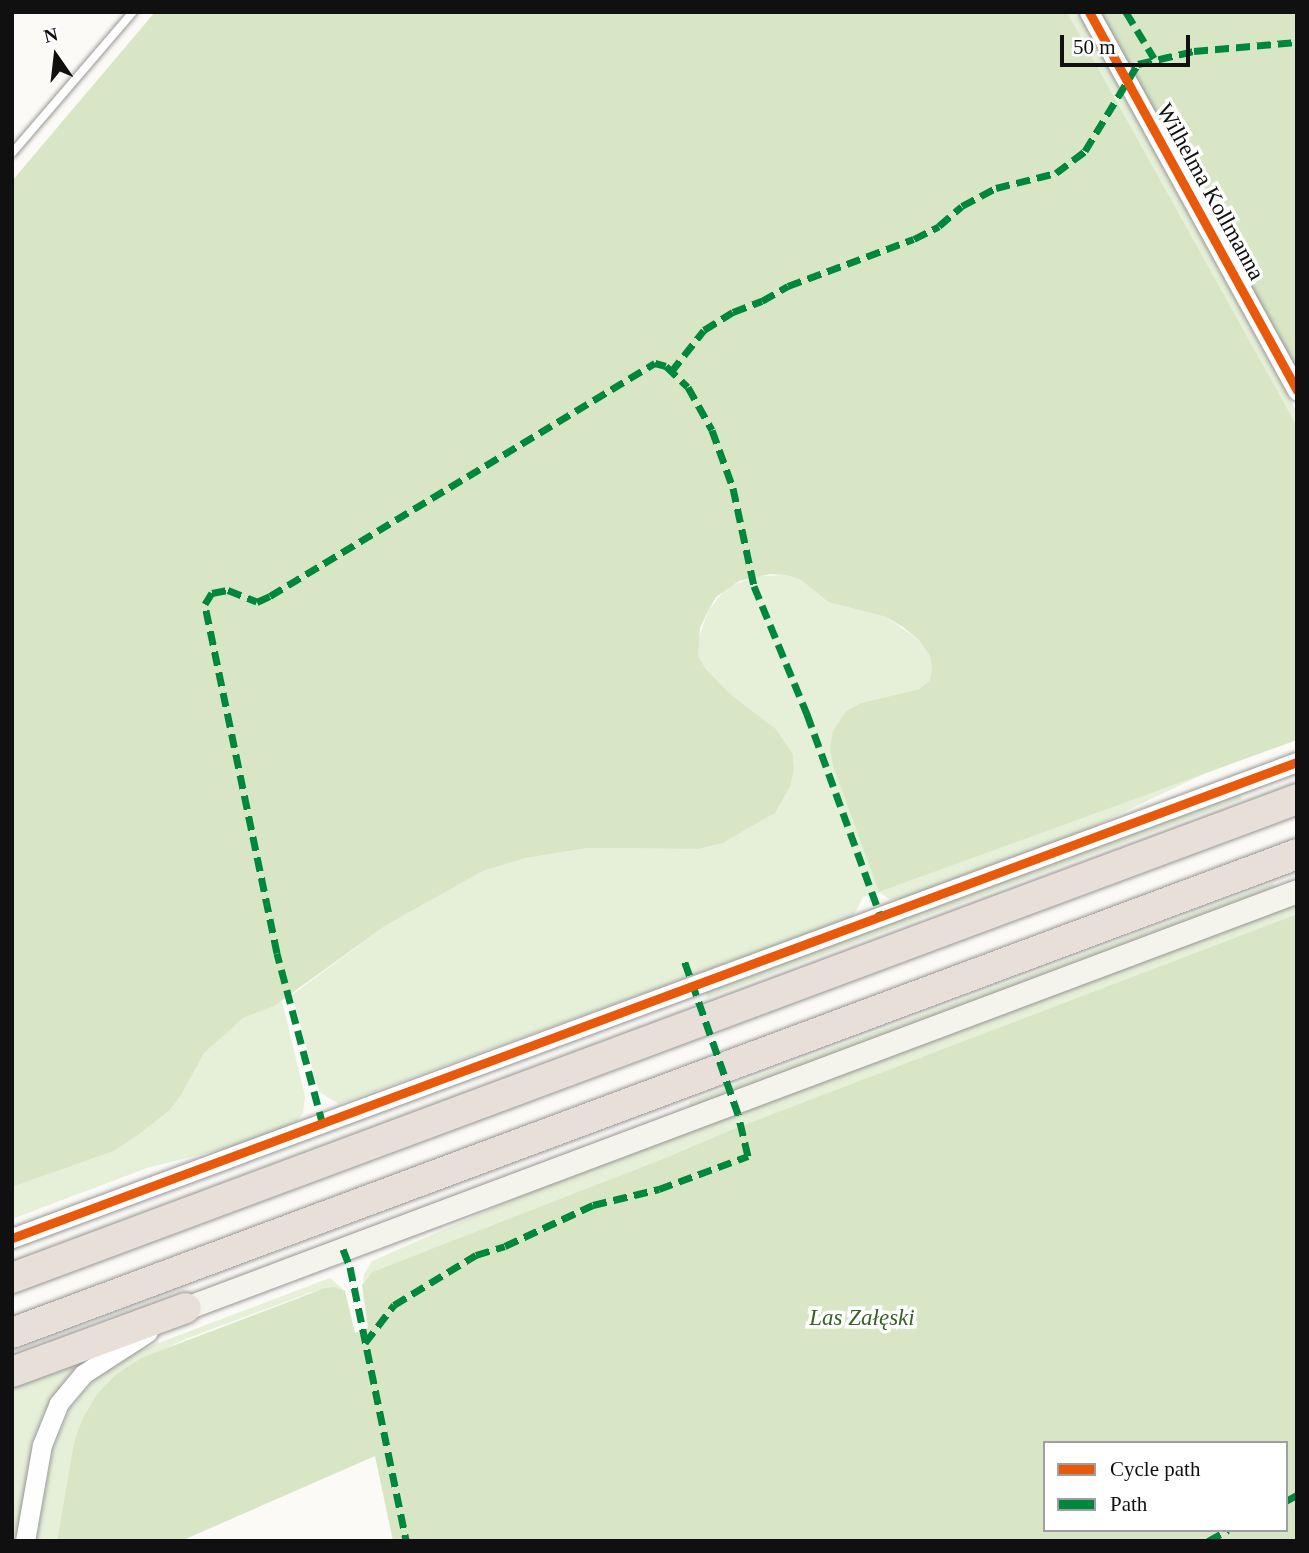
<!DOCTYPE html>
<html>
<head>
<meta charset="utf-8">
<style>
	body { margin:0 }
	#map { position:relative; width:1309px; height:1553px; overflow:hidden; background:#fbfaf6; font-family:"Times New Roman",serif }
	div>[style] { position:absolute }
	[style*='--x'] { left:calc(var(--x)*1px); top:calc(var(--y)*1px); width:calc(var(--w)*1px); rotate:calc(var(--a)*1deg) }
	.green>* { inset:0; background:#e6f0d8 }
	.forest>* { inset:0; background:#d8e6c6 }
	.roads { filter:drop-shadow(0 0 2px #969594) drop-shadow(0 0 2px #969594) }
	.service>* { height:8px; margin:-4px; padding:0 4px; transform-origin:4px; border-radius:4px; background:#fefefe }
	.tertiary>* { height:19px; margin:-9.5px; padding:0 9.5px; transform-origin:9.5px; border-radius:9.5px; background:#fefefe }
	.secondary>* { height:23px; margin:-11.5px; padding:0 11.5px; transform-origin:11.5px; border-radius:11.5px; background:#f4f3ec }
	.motorway>* { height:30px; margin:-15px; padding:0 15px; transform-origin:15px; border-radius:15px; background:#e8dfd8 }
	.quiet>* { height:7px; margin-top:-3.5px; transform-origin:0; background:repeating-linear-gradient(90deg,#00873e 0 14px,transparent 0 21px) }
	.cycleway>* { height:9px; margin:-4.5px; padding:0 4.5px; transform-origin:4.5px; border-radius:4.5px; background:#e8590c }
	span { translate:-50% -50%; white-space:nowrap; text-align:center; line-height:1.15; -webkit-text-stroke:7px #fff; paint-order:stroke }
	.street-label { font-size:23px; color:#101010 }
	.park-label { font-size:23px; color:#356325; font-style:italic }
	.frame { position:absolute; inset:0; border:14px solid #101010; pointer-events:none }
	.legend { position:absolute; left:1043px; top:1441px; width:245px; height:91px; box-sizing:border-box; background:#fff; border:2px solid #9f9f9f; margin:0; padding:9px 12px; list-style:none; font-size:21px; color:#101010 }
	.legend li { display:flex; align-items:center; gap:14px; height:35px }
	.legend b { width:35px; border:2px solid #9f9f9f }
	.north { position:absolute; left:21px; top:21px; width:70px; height:70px; -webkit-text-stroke:5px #fff; paint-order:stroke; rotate:346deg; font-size:19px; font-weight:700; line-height:28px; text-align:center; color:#101010 }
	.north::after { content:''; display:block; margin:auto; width:24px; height:32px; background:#101010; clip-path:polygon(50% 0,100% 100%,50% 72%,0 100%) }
	.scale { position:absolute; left:1060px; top:35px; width:130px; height:32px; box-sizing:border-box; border:4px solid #101010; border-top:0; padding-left:9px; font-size:21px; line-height:24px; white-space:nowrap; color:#101010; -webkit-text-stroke:5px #fff; paint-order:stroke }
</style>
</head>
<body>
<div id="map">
	<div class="green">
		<div style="clip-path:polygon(1067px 12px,1078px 12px,1297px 412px,1297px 426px)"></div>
		<div style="clip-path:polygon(786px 575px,801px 580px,828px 602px,886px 617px,919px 640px,930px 656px,932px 670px,929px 681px,919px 689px,861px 703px,846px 711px,839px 778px,879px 892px,1208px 772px,1075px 835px,902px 899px,891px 900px,879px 892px,863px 897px,853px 917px,339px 1104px,319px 1092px,292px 995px,385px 926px,483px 871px,526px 858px,588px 848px,699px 849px,723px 843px,775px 813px,794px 769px,793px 754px,776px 729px,729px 693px,705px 668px,698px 655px,698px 640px,708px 611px,727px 587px,759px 576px)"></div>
		<div style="clip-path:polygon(1240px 794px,1242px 799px,707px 998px,706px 992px)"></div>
		<div style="clip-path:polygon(1273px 883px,1274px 890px,689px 1108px,690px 1101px)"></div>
		<div style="clip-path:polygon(1297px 901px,1297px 914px,733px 1129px,665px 1158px,372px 1272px,363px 1283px,364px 1274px,372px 1261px,551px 1183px)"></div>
		<div style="clip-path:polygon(282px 1001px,305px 1096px,303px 1113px,294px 1125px,254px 1141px,147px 1168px,12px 1219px,12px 1187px,114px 1151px,134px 1138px,169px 1111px,204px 1053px,222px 1035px,243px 1018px)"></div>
		<div style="clip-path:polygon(330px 1278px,345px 1291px,336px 1287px,312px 1292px,183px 1340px,115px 1375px,97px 1394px,74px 1442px,57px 1541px,36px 1541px,53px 1449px,70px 1408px,98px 1376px,132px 1353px)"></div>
		<div style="clip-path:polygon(73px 1366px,73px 1369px,47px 1407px,33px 1438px,22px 1515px,15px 1541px,12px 1541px,12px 1388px)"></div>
	</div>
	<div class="forest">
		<div style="clip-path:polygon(155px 12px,1067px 12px,1297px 426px,1297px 740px,879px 892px,833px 766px,830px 749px,833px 731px,846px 711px,861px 703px,919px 689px,929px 681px,932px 670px,930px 656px,919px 640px,903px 627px,886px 617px,828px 602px,801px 580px,786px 575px,770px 574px,739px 581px,716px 597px,708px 611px,700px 628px,698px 655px,705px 668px,729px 693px,776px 729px,793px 754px,794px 769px,790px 786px,775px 813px,723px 843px,699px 849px,588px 848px,526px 858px,483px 871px,385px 926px,274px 1006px,243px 1018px,204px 1053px,181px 1095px,169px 1111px,134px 1138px,114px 1151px,12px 1187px,12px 181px)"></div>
		<div style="clip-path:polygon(1100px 12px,1297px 12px,1297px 373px)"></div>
		<div style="clip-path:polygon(evenodd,1297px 914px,1297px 1541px,393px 1541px,375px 1456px,181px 1541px,57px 1541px,74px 1442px,83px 1418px,97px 1394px,115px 1375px,141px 1358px,325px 1288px,336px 1287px,345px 1291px,355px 1333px,368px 1328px,362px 1285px,372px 1272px,665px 1158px,733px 1129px,1297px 914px,1045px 1443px,1286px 1443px,1286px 1530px,1045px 1530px,1045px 1443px)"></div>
	</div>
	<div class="roads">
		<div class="service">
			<div style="--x:12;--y:153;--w:186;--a:-49.4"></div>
		</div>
		<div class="tertiary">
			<div style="--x:1089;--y:12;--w:432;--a:61.2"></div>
			<div style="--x:12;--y:1238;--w:1370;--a:-20.33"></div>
			<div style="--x:25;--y:1541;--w:97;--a:-80"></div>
			<div style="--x:42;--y:1445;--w:45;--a:-68"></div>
			<div style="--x:59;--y:1403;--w:38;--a:-50"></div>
			<div style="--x:83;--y:1374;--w:77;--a:-32.9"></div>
		</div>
		<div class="secondary">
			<div style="--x:186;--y:1308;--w:1187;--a:-20.57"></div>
		</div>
		<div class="motorway">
			<div style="--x:12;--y:1278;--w:1371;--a:-20.44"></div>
			<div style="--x:12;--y:1333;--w:1371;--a:-20.44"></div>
			<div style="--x:12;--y:1372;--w:185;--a:-20.2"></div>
		</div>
	</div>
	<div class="quiet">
		<div style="--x:1126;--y:12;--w:54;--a:58.7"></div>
		<div style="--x:671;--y:372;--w:53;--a:-51.8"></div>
		<div style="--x:704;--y:330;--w:34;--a:-32"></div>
		<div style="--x:733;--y:312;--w:31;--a:-21"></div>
		<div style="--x:762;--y:301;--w:30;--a:-30"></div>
		<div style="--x:788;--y:286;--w:134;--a:-20.5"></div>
		<div style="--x:914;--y:239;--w:28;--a:-27"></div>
		<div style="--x:939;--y:226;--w:30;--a:-41"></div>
		<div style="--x:962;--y:206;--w:38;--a:-28"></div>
		<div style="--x:996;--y:188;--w:62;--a:-14"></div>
		<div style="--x:1056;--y:173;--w:36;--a:-37"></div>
		<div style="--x:1085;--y:151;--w:102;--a:-58.7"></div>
		<div style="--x:1138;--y:64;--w:57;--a:-13.1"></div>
		<div style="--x:1194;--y:51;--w:103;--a:-5"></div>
		<div style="--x:323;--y:1125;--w:178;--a:-105"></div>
		<div style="--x:277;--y:953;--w:356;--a:-101.7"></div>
		<div style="--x:205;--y:604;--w:13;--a:-58"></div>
		<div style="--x:212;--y:593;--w:16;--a:-11"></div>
		<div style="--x:228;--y:590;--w:31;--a:22"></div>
		<div style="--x:257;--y:602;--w:14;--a:-25"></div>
		<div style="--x:270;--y:596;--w:450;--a:-31.2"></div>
		<div style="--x:655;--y:363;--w:11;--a:15"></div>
		<div style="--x:666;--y:366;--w:30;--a:44"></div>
		<div style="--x:688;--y:387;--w:49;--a:60.8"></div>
		<div style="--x:712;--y:430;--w:62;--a:70.1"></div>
		<div style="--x:733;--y:488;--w:100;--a:77.9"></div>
		<div style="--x:754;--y:586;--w:139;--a:67.5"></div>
		<div style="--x:807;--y:714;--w:216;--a:70"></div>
		<div style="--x:343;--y:1249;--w:19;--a:69"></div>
		<div style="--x:350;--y:1267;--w:280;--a:78.4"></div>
		<div style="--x:365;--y:1343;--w:48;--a:-52.7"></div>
		<div style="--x:394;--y:1305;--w:96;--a:-31.4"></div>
		<div style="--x:476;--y:1255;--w:30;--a:-17"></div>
		<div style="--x:505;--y:1246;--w:97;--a:-25"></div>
		<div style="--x:593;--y:1205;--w:68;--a:-13.6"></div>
		<div style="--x:659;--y:1189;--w:95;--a:-20.3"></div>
		<div style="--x:748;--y:1156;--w:43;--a:-103.4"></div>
		<div style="--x:738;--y:1114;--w:163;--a:-109.3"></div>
		<div style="--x:1286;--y:1501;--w:13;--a:-29"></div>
		<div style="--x:1208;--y:1541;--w:23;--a:-29"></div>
	</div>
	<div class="cycleway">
		<div style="--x:1089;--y:12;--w:432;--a:61.2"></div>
		<div style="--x:12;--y:1238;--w:1370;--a:-20.33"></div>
	</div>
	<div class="street-label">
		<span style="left:1210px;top:192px;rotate:61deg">Wilhelma Kollmanna</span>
	</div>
	<div class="park-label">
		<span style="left:862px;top:1318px">Las Załęski</span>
	</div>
	<div class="frame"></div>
	<ul class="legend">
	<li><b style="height:9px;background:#e8590c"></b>Cycle path</li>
	<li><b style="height:9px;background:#00873e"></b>Path</li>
	</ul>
	<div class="north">N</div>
	<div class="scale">50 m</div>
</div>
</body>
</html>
